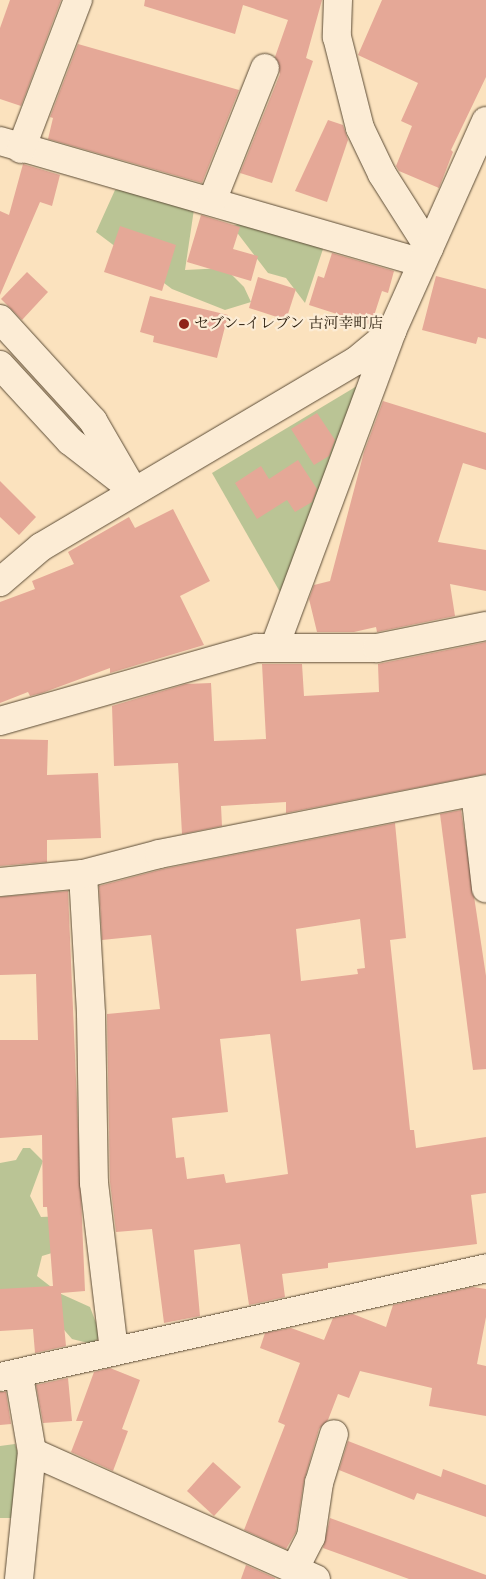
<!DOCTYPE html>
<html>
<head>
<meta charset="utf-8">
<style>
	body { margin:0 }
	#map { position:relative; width:486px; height:1579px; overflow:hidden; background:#fbe2be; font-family:Cardo,"Noto Serif JP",serif }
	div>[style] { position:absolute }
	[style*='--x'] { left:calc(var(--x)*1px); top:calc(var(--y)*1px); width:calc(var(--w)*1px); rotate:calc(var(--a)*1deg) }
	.green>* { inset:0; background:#bac495 }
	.building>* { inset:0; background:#e5a897 }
	.roads { filter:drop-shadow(0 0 1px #5c4c36) drop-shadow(0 0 1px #5c4c36) }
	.minor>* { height:28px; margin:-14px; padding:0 14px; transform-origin:14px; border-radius:14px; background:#fcecd5 }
	.tertiary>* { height:28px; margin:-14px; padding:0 14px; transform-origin:14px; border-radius:14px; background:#fcecd5 }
	.dots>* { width:14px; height:14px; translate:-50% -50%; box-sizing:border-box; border:2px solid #fcecd5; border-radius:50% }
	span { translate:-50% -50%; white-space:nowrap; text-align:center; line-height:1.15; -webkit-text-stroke:4.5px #fcecd5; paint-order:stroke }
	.poi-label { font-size:15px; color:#271a09 }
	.left { translate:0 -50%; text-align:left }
</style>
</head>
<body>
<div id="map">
	<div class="green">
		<div style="clip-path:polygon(197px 189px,185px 270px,225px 268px,244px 287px,251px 302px,225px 310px,172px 289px,96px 232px,115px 190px)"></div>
		<div style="clip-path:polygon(250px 221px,325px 243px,305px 303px,286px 278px,268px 273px,232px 226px)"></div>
		<div style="clip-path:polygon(362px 383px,280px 592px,212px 473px)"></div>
		<div style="clip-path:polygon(23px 1148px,30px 1148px,43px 1161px,30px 1196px,41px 1217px,66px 1216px,65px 1249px,42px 1256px,37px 1276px,59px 1293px,90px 1307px,101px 1336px,92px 1344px,72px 1339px,59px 1324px,0 1297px,0 1163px,16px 1160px)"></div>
		<div style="clip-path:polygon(15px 1444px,20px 1459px,14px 1518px,0 1518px,0 1446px)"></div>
	</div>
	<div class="building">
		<div style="clip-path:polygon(10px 0,61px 0,21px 106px,0 99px,0 28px)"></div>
		<div style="clip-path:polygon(145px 0,322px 0,306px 58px,313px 61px,272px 183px,240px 173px,280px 74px,275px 57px,288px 20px,243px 5px,235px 34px,144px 6px)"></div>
		<div style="clip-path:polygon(382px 0,486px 0,486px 77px,451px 150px,453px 152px,439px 188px,399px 171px,396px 166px,412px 126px,401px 121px,418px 83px,358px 55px)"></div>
		<div style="clip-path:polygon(78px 44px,239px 90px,202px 183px,48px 139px,53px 118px,50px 117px)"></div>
		<div style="clip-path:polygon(328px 120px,343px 125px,348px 140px,327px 202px,295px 191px)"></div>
		<div style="clip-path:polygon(23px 164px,60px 175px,52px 206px,40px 202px,0 295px,0 211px,9px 215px)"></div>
		<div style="clip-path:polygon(201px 215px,240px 227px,233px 249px,258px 256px,251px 281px,187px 262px)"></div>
		<div style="clip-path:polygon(120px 226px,176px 245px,162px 291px,104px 272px)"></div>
		<div style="clip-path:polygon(332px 253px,394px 271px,388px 293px,382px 291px,371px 325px,309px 305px,318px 276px,324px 278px)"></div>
		<div style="clip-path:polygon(27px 272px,48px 292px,22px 320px,1px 299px)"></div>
		<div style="clip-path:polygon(436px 276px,486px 289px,486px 339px,478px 337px,476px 344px,422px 330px)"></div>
		<div style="clip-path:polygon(258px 277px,296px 289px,286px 320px,249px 308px)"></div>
		<div style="clip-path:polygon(150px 296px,228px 315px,217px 358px,153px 342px,154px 336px,140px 332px)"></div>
		<div style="clip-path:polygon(383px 401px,486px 433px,486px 470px,463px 463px,438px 542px,486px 550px,486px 591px,450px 584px,455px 616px,377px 632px,376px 627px,354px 632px,317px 632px,309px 599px,314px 585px,330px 581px,364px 452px)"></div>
		<div style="clip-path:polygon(317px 413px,335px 440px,329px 456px,314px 465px,291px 429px)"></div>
		<div style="clip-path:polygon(298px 460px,317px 489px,312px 502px,295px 512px,287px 500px,257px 519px,235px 483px,261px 466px,269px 479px)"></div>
		<div style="clip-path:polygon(0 481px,36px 517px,19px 535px,0 517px)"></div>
		<div style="clip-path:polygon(173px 509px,210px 581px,180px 596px,204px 645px,110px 673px,110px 668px,42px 693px,30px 696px,28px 692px,0 703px,0 602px,35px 589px,32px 581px,74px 564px,68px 552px,129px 517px,135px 528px)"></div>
		<div style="clip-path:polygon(486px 642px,486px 774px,286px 813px,286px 802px,221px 806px,222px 826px,182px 834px,178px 763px,114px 766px,112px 706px,186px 684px,211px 683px,214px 741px,266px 739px,262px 664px,302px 664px,304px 696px,379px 692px,378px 664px)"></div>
		<div style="clip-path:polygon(0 739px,48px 740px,47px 775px,98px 773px,101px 838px,47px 840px,47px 862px,0 866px)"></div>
		<div style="clip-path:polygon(461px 810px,486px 976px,486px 1069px,473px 1070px,440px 814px)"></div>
		<div style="clip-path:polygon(evenodd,395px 823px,406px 938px,390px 940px,410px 1130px,414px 1130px,416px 1148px,486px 1137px,486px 1193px,471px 1195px,477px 1244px,328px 1263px,328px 1268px,282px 1274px,285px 1297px,249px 1305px,240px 1244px,194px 1250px,200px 1316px,164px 1323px,152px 1229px,116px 1232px,110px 1182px,107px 1014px,160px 1009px,151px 935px,102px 940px,99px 886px,163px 869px,395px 823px,360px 919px,365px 968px,357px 969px,358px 974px,301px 981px,296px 929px,360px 919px,395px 823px,270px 1034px,288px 1174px,226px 1183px,224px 1174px,187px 1179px,184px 1157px,176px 1158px,172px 1118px,228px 1112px,220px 1039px,270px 1034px)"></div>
		<div style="clip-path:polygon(68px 891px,85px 1291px,61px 1293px,66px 1346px,35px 1353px,33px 1329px,0 1331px,0 1289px,53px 1286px,47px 1207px,43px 1207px,42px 1135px,0 1138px,0 1040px,38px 1040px,36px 974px,0 975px,0 897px)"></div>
		<div style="clip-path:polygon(473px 1287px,486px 1289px,486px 1317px,477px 1364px,486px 1366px,486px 1416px,429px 1406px,432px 1388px,360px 1371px,349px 1398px,338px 1394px,328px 1420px,319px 1429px,304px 1481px,296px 1532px,286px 1549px,244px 1530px,285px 1425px,278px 1422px,300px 1363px,260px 1348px,265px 1333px,291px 1328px,324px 1340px,333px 1318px,353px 1314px,386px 1327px,393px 1305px)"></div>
		<div style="clip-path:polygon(110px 1368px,140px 1380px,122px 1429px,128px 1431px,113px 1471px,71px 1452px,83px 1421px,76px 1421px,94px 1372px)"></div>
		<div style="clip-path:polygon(68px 1378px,72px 1421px,43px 1423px,36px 1385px)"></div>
		<div style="clip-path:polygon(0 1392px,6px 1392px,11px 1424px,0 1425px)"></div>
		<div style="clip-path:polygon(348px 1441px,441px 1477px,443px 1469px,486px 1485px,486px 1517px,417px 1493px,414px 1500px,339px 1470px)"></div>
		<div style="clip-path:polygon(213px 1462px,241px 1487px,214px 1516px,187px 1491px)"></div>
		<div style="clip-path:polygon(330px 1518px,486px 1575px,486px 1579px,409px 1579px,323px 1548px)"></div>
		<div style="clip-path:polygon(246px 1565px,275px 1578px,275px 1579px,241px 1579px)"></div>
	</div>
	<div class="roads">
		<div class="minor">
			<div style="--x:338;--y:0;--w:37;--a:92"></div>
			<div style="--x:337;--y:37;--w:94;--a:75.8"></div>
			<div style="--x:360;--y:128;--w:51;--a:64.4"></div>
			<div style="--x:382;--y:174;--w:88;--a:57.6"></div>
			<div style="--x:0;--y:141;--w:439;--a:16.1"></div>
			<div style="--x:21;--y:149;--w:160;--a:-69.1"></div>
			<div style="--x:212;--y:201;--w:143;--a:-68.3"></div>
			<div style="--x:275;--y:646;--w:336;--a:-69.6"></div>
			<div style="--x:392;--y:331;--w:230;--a:-65.9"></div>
			<div style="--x:0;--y:721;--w:267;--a:-15.9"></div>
			<div style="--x:257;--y:648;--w:120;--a:0"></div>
			<div style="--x:377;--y:648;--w:111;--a:-11.4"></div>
			<div style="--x:475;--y:792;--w:97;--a:83.5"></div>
			<div style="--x:83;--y:874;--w:140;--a:86.7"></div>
			<div style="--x:91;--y:1014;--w:169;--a:89"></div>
			<div style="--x:94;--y:1183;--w:168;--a:83.2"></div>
			<div style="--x:0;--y:882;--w:83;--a:-5.5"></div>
			<div style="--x:83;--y:874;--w:79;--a:-14.7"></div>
			<div style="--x:159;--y:854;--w:333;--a:-11.2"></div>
			<div style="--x:19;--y:1376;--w:77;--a:80.3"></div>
			<div style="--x:32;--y:1452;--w:311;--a:24.1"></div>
			<div style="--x:0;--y:1377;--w:498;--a:-12.6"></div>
			<div style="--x:294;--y:1570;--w:37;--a:-63"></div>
			<div style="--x:311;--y:1537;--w:55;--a:-81.6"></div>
			<div style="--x:319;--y:1483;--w:51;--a:-73"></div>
			<div style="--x:19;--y:1579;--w:128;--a:-84.2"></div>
		</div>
		<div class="tertiary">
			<div style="--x:0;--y:319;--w:138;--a:47.6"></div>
			<div style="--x:93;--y:421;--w:80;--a:59.9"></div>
			<div style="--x:0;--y:365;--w:103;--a:47.4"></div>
			<div style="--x:70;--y:441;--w:73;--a:37.8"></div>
			<div style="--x:0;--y:582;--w:54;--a:-40.5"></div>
			<div style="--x:41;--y:547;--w:366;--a:-30.6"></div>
			<div style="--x:356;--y:361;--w:47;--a:-39.8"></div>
		</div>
	</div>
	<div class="dots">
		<div style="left:184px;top:324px;background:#8f2418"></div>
	</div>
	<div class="poi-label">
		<span class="left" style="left:194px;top:324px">セブン-イレブン 古河幸町店</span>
	</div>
</div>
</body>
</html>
